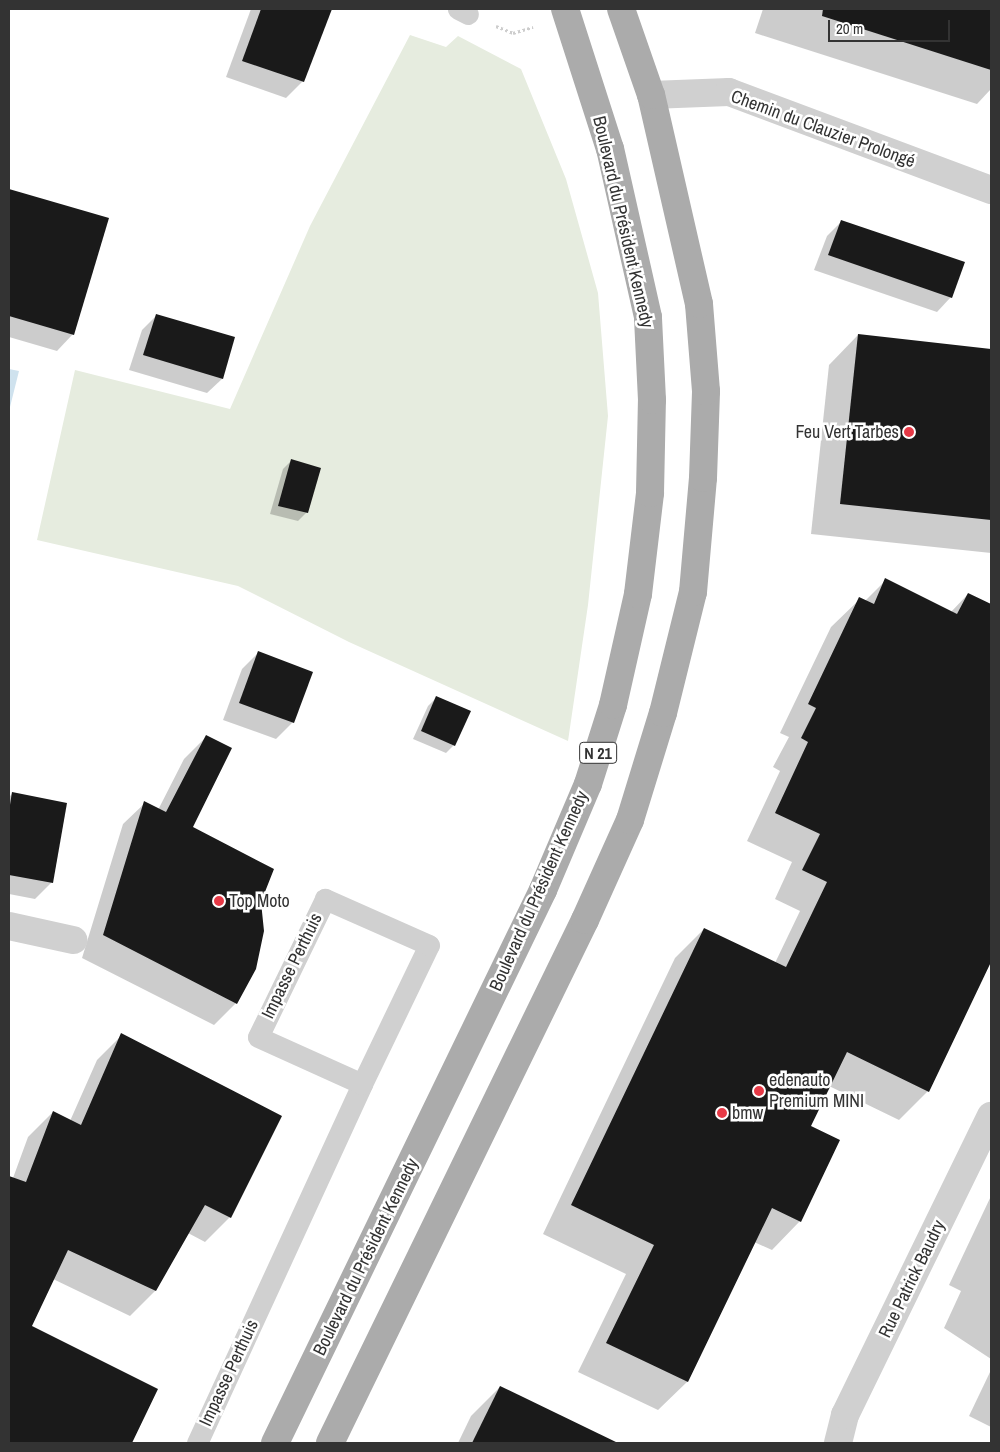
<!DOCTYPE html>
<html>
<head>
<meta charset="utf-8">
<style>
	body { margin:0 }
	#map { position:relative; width:1000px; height:1452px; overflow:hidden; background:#fff; font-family:"Archivo Narrow",sans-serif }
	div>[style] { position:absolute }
	.green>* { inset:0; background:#e6ecdf }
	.water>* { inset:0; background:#cfe2ee }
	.shadow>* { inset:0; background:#0003 }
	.building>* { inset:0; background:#1a1a1a }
	.path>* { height:3px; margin-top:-1.5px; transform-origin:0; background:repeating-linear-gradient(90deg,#cdcdcd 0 2.5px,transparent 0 5px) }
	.lane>* { height:21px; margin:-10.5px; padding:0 10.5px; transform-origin:10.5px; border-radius:10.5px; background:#d0d0d0 }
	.street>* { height:28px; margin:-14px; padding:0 14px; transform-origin:14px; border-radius:14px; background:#d0d0d0 }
	.primary>* { height:28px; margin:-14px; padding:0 14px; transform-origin:14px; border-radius:14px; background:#ababab }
	.dots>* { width:14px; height:14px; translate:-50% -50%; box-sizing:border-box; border:2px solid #fff; border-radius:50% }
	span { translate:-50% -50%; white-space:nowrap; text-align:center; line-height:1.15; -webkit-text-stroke:5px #fff; paint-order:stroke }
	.shield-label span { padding:1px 4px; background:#fff; border:1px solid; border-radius:4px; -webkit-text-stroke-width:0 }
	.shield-label { font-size:16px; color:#333; font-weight:700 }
	.street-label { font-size:18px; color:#333 }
	.poi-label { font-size:18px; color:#333 }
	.right { translate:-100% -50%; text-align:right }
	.left { translate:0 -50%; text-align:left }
	.frame { position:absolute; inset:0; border:10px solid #333; pointer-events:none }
	.scale { position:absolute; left:828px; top:20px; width:122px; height:22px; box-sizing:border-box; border:2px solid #333; border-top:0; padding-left:6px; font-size:15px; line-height:18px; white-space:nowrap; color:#333; -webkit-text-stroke:4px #fff; paint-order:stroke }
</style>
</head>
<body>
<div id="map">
	<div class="green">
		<i style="clip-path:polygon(410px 35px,446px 47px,458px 36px,521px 69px,566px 179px,598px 293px,608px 416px,588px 605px,568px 741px,349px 642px,238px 586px,37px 540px,75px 370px,230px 409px,310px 226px)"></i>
	</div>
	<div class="water">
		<i style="clip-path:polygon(9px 369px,19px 371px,9px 411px)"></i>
	</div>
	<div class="shadow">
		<i style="clip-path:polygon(251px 9px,330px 11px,303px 81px,286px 98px,226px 77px)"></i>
		<i style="clip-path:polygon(763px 9px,991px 9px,991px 89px,977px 104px,755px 33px)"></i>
		<i style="clip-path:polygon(9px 190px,107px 219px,73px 334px,57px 351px,9px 337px)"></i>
		<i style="clip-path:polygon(842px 221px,951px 297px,937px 312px,814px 270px,827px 236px)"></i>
		<i style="clip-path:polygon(157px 315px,234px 338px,222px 379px,207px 393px,129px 370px,142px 330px)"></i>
		<i style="clip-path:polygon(858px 335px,991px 350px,991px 553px,811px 534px,829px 365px)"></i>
		<i style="clip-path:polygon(291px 461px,307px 512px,298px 521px,270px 514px,283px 469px)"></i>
		<i style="clip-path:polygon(886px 580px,951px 612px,968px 594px,991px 606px,991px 959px,928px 1091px,899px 1120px,829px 1086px,809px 1126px,800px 1221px,772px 1250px,754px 1242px,687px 1382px,658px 1410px,578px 1372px,626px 1274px,543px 1234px,675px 958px,704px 929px,775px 963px,800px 911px,775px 899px,792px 862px,747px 841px,780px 771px,773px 767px,789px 737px,780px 733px,831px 627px,860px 599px,865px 601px)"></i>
		<i style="clip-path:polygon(258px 653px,293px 722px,276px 739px,223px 720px,242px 669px)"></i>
		<i style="clip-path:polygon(436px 698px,454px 745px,446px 753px,413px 739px,428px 706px)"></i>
		<i style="clip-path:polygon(206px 737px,191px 827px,260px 902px,236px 1003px,214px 1025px,82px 958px,123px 824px,145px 803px,158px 810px,184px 759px)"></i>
		<i style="clip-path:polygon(13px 793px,52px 882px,35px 899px,9px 894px,9px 797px)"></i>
		<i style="clip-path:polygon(122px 1035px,230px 1217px,205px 1242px,188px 1233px,155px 1291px,130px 1316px,53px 1279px,30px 1327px,156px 1390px,130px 1443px,9px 1443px,9px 1177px,13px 1178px,28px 1137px,53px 1112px,70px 1121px,97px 1060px)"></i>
		<i style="clip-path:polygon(991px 1196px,991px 1359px,944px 1328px,961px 1291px,949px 1285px)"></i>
		<i style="clip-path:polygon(991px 1370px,991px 1427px,969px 1416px)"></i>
		<i style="clip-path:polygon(500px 1387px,615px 1443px,458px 1443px,471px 1416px)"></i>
	</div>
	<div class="building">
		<i style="clip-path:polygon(261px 9px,332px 9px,304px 82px,242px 61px)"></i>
		<i style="clip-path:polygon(823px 9px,991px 9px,991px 70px,822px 16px)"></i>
		<i style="clip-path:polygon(9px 189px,109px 218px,74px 335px,9px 316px)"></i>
		<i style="clip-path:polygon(841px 220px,965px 262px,952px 298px,828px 255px)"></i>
		<i style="clip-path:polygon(156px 314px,235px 337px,223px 379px,143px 355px)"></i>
		<i style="clip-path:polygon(858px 334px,991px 349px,991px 520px,840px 504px)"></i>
		<i style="clip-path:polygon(291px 459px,321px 468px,308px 513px,278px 506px)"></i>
		<i style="clip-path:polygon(885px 578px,957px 614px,968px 593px,991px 604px,991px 962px,929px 1092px,847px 1052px,811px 1126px,840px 1140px,801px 1222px,772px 1208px,688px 1382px,606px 1343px,654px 1245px,571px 1205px,704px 928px,786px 967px,827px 882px,802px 870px,820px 834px,775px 813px,808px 742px,801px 738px,816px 708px,808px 704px,859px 597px,874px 604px)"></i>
		<i style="clip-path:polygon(258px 651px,313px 672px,294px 723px,239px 703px)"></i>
		<i style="clip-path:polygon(436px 696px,471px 711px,455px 746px,421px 731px)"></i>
		<i style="clip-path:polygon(206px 735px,232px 748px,193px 827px,274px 869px,261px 902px,264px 931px,256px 969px,237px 1004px,103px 935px,144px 801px,166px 812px)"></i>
		<i style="clip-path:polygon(12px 792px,67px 803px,53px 883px,9px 875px,9px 811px)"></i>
		<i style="clip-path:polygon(121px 1033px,282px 1116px,231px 1218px,205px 1205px,156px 1291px,68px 1250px,32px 1326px,158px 1389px,132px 1443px,9px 1443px,9px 1176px,26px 1182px,53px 1111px,81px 1125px)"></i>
		<i style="clip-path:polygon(500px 1386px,618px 1443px,472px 1443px)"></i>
	</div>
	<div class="path">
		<i style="left:496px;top:26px;width:18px;rotate:22deg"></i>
		<i style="left:513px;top:33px;width:21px;rotate:-17deg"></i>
	</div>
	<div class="lane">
		<i style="left:458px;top:9px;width:11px;rotate:27deg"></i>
		<i style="left:197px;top:1443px;width:395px;rotate:-65.3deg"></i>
		<i style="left:362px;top:1084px;width:154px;rotate:-64.3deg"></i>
		<i style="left:429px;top:945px;width:114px;rotate:-156.1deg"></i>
		<i style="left:325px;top:899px;width:153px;rotate:115.9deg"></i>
		<i style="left:258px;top:1037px;width:114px;rotate:24.3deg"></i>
	</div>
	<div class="street">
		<i style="left:651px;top:95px;width:78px;rotate:-2.2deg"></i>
		<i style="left:729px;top:92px;width:280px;rotate:20.5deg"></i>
		<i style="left:9px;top:926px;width:66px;rotate:12.3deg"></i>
		<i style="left:838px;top:1443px;width:29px;rotate:-76deg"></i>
		<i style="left:845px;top:1415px;width:333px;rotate:-64deg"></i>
	</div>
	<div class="primary">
		<i style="left:275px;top:1443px;width:615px;rotate:-64.14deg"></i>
		<i style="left:543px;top:890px;width:115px;rotate:-67deg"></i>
		<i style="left:588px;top:784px;width:83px;rotate:-72.4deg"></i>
		<i style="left:613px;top:705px;width:114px;rotate:-77.3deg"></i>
		<i style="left:638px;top:594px;width:102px;rotate:-83.2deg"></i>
		<i style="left:650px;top:493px;width:93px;rotate:-88.8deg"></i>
		<i style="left:652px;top:400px;width:83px;rotate:-92.8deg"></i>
		<i style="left:648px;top:317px;width:172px;rotate:-102.7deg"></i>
		<i style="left:610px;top:149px;width:147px;rotate:-107.8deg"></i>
		<i style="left:330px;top:1443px;width:582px;rotate:-64.01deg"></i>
		<i style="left:585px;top:920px;width:110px;rotate:-65.8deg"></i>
		<i style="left:630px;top:820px;width:112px;rotate:-72.9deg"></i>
		<i style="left:663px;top:713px;width:125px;rotate:-76.1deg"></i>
		<i style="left:693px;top:592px;width:114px;rotate:-85deg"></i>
		<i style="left:703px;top:478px;width:87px;rotate:-88deg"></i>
		<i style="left:706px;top:391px;width:87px;rotate:-94.6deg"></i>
		<i style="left:699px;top:304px;width:214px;rotate:-102.9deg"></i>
		<i style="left:651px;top:95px;width:91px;rotate:-109.2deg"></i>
	</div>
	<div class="dots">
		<i style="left:909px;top:432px;background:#e63946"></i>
		<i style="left:219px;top:901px;background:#e63946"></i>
		<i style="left:759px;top:1091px;background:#e63946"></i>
		<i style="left:722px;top:1113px;background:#e63946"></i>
	</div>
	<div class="shield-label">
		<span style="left:598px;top:753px">N 21</span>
	</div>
	<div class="street-label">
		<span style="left:823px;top:129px;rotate:20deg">Chemin du Clauzier Prolongé</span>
		<span style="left:623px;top:222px;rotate:77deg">Boulevard du Président Kennedy</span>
		<span style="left:539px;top:891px;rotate:-66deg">Boulevard du Président Kennedy</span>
		<span style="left:292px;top:966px;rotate:-64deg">Impasse Perthuis</span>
		<span style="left:366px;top:1257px;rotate:-64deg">Boulevard du Président Kennedy</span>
		<span style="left:912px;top:1279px;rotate:-64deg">Rue Patrick Baudry</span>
		<span style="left:229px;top:1373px;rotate:-65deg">Impasse Perthuis</span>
	</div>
	<div class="poi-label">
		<span class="right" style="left:899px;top:432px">Feu Vert Tarbes</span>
		<span class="left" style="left:229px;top:901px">Top Moto</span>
		<span class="left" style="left:769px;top:1091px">edenauto<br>Premium MINI</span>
		<span class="left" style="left:732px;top:1113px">bmw</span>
	</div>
	<div class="frame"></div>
	<div class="scale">20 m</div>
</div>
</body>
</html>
